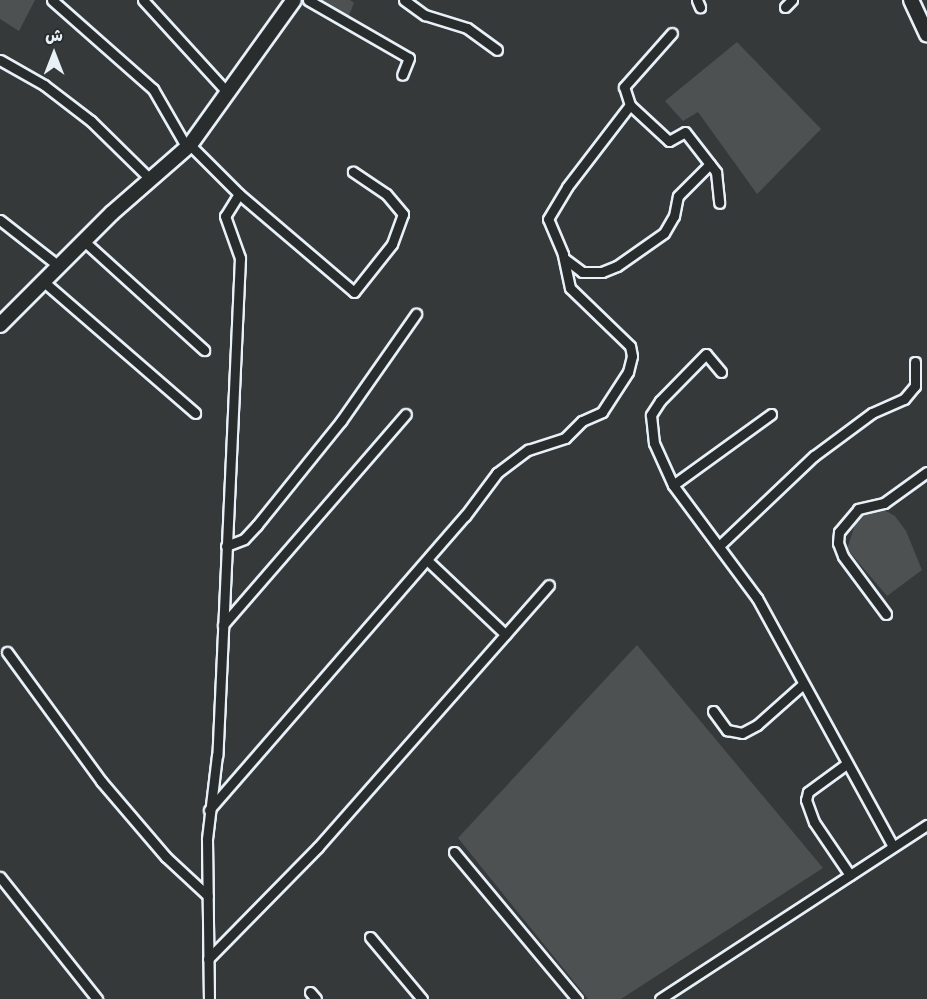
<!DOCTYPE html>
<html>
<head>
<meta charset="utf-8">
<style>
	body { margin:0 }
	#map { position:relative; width:927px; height:999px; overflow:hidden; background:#35393a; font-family:Caveat,"Playpen Sans Arabic",sans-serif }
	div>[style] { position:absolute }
	.green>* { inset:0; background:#4d5152 }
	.roads { filter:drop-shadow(2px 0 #e8f1f8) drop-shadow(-2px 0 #e8f1f8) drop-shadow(0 2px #e8f1f8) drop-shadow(0 -2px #e8f1f8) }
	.street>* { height:9px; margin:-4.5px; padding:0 4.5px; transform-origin:4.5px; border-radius:4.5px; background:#2a2d2e }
	.secondary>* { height:14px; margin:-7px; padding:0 7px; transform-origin:7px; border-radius:7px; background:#2a2d2e }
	span { translate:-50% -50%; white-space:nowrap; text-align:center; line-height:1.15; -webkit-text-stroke:4.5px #2a2d2e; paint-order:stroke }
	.north { position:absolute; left:24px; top:24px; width:60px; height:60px; -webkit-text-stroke:4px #2a2d2e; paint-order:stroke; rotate:0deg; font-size:16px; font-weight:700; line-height:24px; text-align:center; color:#e8f1f8 }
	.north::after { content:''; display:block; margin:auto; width:21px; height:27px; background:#e8f1f8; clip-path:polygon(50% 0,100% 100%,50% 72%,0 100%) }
</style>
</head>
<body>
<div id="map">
	<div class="green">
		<i style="clip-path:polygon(0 0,35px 0,19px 31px,0 19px)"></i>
		<i style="clip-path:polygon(316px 0,350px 0,354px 3px,346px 23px)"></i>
		<i style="clip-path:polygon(737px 42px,821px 129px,757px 194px,698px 112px,683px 121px,665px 101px)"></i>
		<i style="clip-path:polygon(884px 510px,895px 516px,906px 531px,922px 570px,887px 596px,847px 549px,859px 513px)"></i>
		<i style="clip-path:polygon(637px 645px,823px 868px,621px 999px,588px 999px,458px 838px)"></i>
	</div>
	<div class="roads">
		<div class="street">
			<i style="left:52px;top:0;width:135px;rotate:41.4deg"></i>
			<i style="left:153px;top:89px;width:68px;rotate:60deg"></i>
			<i style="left:143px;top:0;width:126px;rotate:47.6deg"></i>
			<i style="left:308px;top:0;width:116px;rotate:29.9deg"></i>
			<i style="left:409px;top:58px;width:18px;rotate:112deg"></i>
			<i style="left:404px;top:0;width:26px;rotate:36deg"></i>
			<i style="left:425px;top:15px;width:44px;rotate:17.2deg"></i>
			<i style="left:467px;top:28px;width:37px;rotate:36deg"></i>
			<i style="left:697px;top:0;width:8px;rotate:67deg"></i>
			<i style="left:785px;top:7px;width:10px;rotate:-45deg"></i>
			<i style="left:0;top:60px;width:51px;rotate:29.6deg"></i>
			<i style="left:44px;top:85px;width:59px;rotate:37.5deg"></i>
			<i style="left:91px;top:121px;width:84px;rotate:44.5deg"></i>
			<i style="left:630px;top:105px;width:53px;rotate:42.7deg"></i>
			<i style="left:669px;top:141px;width:18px;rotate:-29deg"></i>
			<i style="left:685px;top:132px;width:51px;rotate:52.2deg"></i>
			<i style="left:716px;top:172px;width:31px;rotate:84deg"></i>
			<i style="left:190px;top:145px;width:69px;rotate:45deg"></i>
			<i style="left:239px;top:194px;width:26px;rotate:122deg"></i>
			<i style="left:225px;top:216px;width:45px;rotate:70.3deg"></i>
			<i style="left:240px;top:258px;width:498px;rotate:92.6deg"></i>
			<i style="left:217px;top:755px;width:85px;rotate:96.8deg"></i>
			<i style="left:207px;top:839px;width:160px;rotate:89.3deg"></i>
			<i style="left:239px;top:194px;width:151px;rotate:40.4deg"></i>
			<i style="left:354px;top:292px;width:61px;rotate:-51.6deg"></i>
			<i style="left:392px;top:244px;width:32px;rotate:-70deg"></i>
			<i style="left:403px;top:214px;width:26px;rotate:-130deg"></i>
			<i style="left:386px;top:194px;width:40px;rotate:-146deg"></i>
			<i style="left:0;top:220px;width:76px;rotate:38.1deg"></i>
			<i style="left:85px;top:242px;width:161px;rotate:42.2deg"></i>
			<i style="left:565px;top:259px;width:21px;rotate:37deg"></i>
			<i style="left:582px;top:272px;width:20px"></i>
			<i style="left:602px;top:272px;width:16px;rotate:-22deg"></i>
			<i style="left:617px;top:266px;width:57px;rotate:-35.1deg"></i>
			<i style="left:664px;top:233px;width:20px;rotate:-60deg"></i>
			<i style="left:674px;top:216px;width:20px;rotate:-79deg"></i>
			<i style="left:678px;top:196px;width:45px;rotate:-45deg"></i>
			<i style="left:44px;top:282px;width:200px;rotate:40.9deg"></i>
			<i style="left:721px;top:372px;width:23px;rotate:-130deg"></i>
			<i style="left:706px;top:354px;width:66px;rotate:134.4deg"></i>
			<i style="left:660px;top:401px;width:17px;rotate:123deg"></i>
			<i style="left:651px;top:415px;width:28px;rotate:84deg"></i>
			<i style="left:654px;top:443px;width:46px;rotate:65.7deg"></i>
			<i style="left:673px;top:485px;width:141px;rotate:53.4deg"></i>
			<i style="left:757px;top:598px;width:281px;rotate:61.3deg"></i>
			<i style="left:673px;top:485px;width:121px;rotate:-35.9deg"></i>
			<i style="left:226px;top:546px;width:19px;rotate:-21deg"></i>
			<i style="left:244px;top:539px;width:19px;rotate:-47deg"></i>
			<i style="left:257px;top:525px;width:134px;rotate:-51.1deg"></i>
			<i style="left:341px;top:421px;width:131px;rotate:-55deg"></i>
			<i style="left:719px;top:546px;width:131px;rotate:-43.5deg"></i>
			<i style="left:814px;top:456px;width:72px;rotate:-36.6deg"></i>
			<i style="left:872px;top:413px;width:35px;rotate:-24deg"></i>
			<i style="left:904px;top:399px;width:17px;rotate:-50deg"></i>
			<i style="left:915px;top:386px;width:24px;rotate:-90deg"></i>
			<i style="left:427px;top:560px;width:108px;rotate:43.5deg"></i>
			<i style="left:886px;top:614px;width:72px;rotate:-126.6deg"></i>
			<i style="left:843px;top:556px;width:14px;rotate:-111deg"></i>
			<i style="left:838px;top:543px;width:11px;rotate:-85deg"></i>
			<i style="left:839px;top:532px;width:30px;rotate:-50deg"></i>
			<i style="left:858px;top:509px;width:27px;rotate:-13deg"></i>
			<i style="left:884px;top:503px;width:53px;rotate:-35.8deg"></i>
			<i style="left:223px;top:625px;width:279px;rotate:-49.1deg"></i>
			<i style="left:7px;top:652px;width:160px;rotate:53.9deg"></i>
			<i style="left:101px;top:781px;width:100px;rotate:49.5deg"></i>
			<i style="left:166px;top:857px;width:57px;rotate:42.9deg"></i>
			<i style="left:713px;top:711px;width:24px;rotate:54deg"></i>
			<i style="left:727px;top:730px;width:15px;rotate:11deg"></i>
			<i style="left:742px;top:733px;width:17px;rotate:-28deg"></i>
			<i style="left:757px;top:725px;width:60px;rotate:-41.6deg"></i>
			<i style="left:845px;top:765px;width:46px;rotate:143.9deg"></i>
			<i style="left:808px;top:792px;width:8px;rotate:104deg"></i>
			<i style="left:806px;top:800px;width:23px;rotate:70deg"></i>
			<i style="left:814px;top:822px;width:64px;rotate:55.8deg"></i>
			<i style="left:209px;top:810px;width:390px;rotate:-49deg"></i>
			<i style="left:465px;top:516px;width:54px;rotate:-53.3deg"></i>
			<i style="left:497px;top:473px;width:39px;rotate:-37deg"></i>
			<i style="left:528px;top:450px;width:39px;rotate:-18deg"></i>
			<i style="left:565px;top:438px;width:24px;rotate:-45deg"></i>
			<i style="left:582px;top:421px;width:22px;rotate:-24deg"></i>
			<i style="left:602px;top:412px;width:48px;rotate:-57deg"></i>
			<i style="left:628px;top:372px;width:16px;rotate:-76deg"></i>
			<i style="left:632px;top:356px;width:10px;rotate:-101deg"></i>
			<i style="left:630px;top:346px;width:83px;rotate:-136deg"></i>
			<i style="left:570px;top:288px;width:35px;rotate:-102deg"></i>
			<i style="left:563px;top:254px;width:38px;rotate:-113deg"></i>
			<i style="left:548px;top:219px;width:37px;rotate:-59deg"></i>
			<i style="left:567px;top:187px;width:103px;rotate:-52.5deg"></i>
			<i style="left:630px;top:105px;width:19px;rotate:-108deg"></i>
			<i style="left:624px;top:87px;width:72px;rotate:-48.4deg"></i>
			<i style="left:454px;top:852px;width:192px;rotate:50.1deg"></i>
			<i style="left:0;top:877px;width:156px;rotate:51.5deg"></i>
			<i style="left:370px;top:937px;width:81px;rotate:50deg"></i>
			<i style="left:208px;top:959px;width:157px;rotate:-45.5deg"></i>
			<i style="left:318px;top:847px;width:349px;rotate:-48.6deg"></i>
			<i style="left:310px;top:992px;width:9px;rotate:49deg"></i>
			<i style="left:660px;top:999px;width:319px;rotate:-33.1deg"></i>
		</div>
		<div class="secondary">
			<i style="left:911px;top:0;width:38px;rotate:65deg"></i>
			<i style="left:0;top:325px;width:158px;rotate:-45deg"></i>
			<i style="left:112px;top:213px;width:103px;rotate:-41.1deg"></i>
			<i style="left:190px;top:145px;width:178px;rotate:-54.4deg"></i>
		</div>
	</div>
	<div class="north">ش</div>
</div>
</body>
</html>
